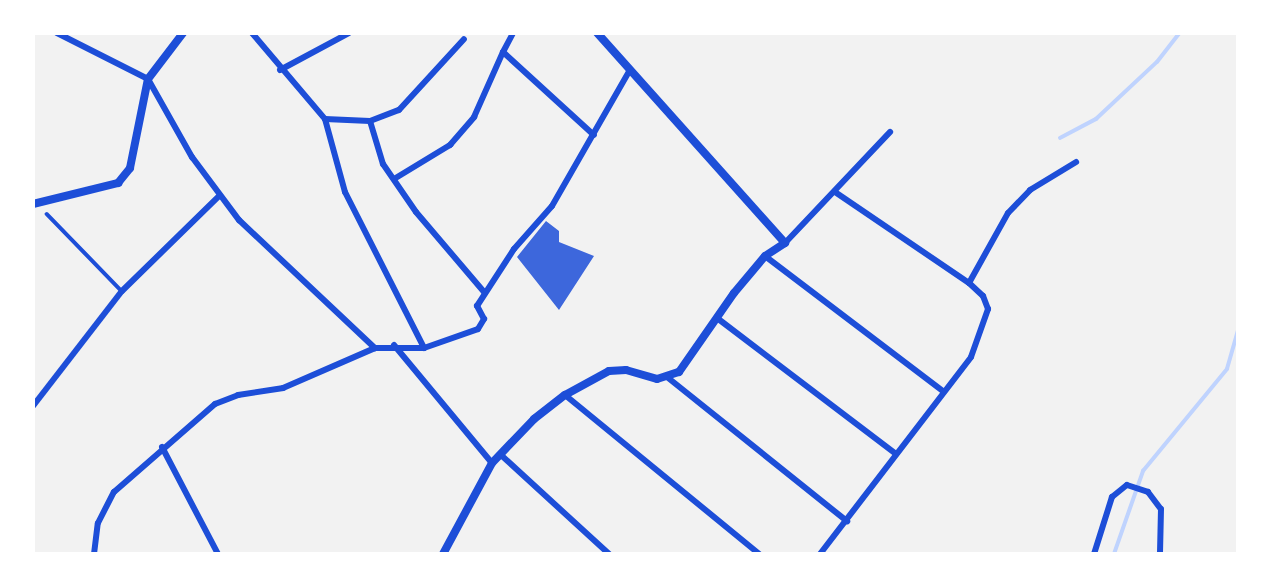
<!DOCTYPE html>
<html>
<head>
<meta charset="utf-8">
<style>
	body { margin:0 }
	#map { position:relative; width:1271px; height:587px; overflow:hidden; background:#f2f2f2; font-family:"PT Sans Narrow",sans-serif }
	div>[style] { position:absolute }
	.stream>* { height:3.5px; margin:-1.75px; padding:0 1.75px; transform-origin:1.75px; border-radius:1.75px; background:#bfd3fe }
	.building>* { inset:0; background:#3d67dc }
	.service>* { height:3.5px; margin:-1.75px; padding:0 1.75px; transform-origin:1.75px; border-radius:1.75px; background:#1d4ed8 }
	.minor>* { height:6px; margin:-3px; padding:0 3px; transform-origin:3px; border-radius:3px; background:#1d4ed8 }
	.tertiary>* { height:8px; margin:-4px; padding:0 4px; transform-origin:4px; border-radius:4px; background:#1d4ed8 }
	span { translate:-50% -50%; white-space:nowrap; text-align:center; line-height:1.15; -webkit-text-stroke:5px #fff; paint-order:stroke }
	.frame { position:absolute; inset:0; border:35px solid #fff; pointer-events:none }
</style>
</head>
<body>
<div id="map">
	<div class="stream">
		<i style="left:1060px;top:138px;width:41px;rotate:-27.8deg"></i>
		<i style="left:1096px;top:119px;width:83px;rotate:-43.1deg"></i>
		<i style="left:1157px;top:62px;width:37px;rotate:-52deg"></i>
		<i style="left:1114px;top:554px;width:88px;rotate:-70.7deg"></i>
		<i style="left:1143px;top:471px;width:132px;rotate:-50.5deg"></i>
		<i style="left:1227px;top:369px;width:40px;rotate:-74deg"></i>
	</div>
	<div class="building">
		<i style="clip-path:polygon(546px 221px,559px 231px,559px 242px,594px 256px,559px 310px,517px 257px)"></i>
	</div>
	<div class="service">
		<i style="left:47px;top:214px;width:106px;rotate:45.8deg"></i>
	</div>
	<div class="minor">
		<i style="left:57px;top:33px;width:102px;rotate:26.8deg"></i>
		<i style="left:148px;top:79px;width:90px;rotate:60.6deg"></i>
		<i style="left:192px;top:157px;width:79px;rotate:53.3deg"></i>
		<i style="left:239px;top:220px;width:187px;rotate:43.3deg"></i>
		<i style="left:252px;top:33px;width:113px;rotate:49.7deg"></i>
		<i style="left:325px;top:119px;width:76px;rotate:74.7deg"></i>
		<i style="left:345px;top:192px;width:175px;rotate:63.1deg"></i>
		<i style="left:503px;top:52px;width:21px;rotate:-62deg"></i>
		<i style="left:280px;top:70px;width:78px;rotate:-28.2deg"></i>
		<i style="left:325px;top:119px;width:45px;rotate:2.5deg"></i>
		<i style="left:370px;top:121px;width:31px;rotate:-21deg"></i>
		<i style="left:399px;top:110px;width:96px;rotate:-47.5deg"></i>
		<i style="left:370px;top:121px;width:45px;rotate:73.2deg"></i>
		<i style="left:383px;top:164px;width:58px;rotate:55.5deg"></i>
		<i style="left:416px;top:212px;width:106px;rotate:49.6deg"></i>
		<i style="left:394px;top:179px;width:66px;rotate:-31.3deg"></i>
		<i style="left:450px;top:145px;width:37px;rotate:-49deg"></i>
		<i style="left:474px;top:117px;width:71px;rotate:-66deg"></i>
		<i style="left:503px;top:52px;width:123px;rotate:42.4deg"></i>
		<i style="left:785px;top:243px;width:153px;rotate:-46.6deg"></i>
		<i style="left:765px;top:256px;width:223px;rotate:37.2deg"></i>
		<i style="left:969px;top:283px;width:80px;rotate:-60.9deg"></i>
		<i style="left:1008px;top:213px;width:32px;rotate:-46deg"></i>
		<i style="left:1030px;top:190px;width:54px;rotate:-31.3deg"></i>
		<i style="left:717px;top:318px;width:225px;rotate:37.2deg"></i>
		<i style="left:394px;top:345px;width:153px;rotate:50.3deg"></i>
		<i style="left:667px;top:377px;width:231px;rotate:38.7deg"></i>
		<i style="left:565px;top:395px;width:251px;rotate:39.3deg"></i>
		<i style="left:33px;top:406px;width:145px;rotate:-52.3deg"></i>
		<i style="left:122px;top:291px;width:136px;rotate:-44.4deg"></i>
		<i style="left:162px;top:447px;width:121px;rotate:62.4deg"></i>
		<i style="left:501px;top:455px;width:147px;rotate:42.5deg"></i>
		<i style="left:94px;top:554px;width:31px;rotate:-83deg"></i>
		<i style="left:98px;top:523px;width:35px;rotate:-63deg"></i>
		<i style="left:114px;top:492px;width:134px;rotate:-41.1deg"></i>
		<i style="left:215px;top:404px;width:25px;rotate:-21deg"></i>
		<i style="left:238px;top:395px;width:46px;rotate:-8.8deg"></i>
		<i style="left:283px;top:388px;width:100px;rotate:-23.5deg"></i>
		<i style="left:375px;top:348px;width:49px"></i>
		<i style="left:424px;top:348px;width:57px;rotate:-19.4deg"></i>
		<i style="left:478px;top:329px;width:12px;rotate:-59deg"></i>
		<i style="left:484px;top:319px;width:15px;rotate:-118deg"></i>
		<i style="left:477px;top:306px;width:68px;rotate:-57deg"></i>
		<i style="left:514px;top:249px;width:57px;rotate:-48.5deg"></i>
		<i style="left:552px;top:206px;width:157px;rotate:-60.2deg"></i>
		<i style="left:820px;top:554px;width:248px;rotate:-52.5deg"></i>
		<i style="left:971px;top:357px;width:51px;rotate:-70.5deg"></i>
		<i style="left:988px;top:309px;width:14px;rotate:-111deg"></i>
		<i style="left:983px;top:296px;width:19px;rotate:-137deg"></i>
		<i style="left:969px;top:283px;width:162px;rotate:-145.8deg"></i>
		<i style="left:1094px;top:554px;width:60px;rotate:-72.5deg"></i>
		<i style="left:1112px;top:497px;width:19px;rotate:-39deg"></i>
		<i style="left:1127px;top:485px;width:22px;rotate:18deg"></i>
		<i style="left:1148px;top:492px;width:21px;rotate:53deg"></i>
		<i style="left:1161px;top:509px;width:45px;rotate:91.3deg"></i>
	</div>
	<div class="tertiary">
		<i style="left:33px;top:204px;width:88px;rotate:-13.9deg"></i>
		<i style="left:118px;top:183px;width:19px;rotate:-51deg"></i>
		<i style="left:130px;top:168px;width:91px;rotate:-78.6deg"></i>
		<i style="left:148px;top:79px;width:58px;rotate:-52.7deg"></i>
		<i style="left:443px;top:554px;width:103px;rotate:-61.7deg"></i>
		<i style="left:492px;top:463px;width:61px;rotate:-46.3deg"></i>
		<i style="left:534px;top:419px;width:39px;rotate:-38deg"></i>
		<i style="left:565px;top:395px;width:50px;rotate:-28.6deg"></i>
		<i style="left:609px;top:371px;width:17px;rotate:-3deg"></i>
		<i style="left:626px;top:370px;width:32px;rotate:16deg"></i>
		<i style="left:657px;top:379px;width:23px;rotate:-18deg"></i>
		<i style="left:679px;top:372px;width:96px;rotate:-55.2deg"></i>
		<i style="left:734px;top:293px;width:48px;rotate:-50deg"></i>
		<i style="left:765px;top:256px;width:24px;rotate:-33deg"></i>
		<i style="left:785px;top:243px;width:282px;rotate:-131.8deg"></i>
	</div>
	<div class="frame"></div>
</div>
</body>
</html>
